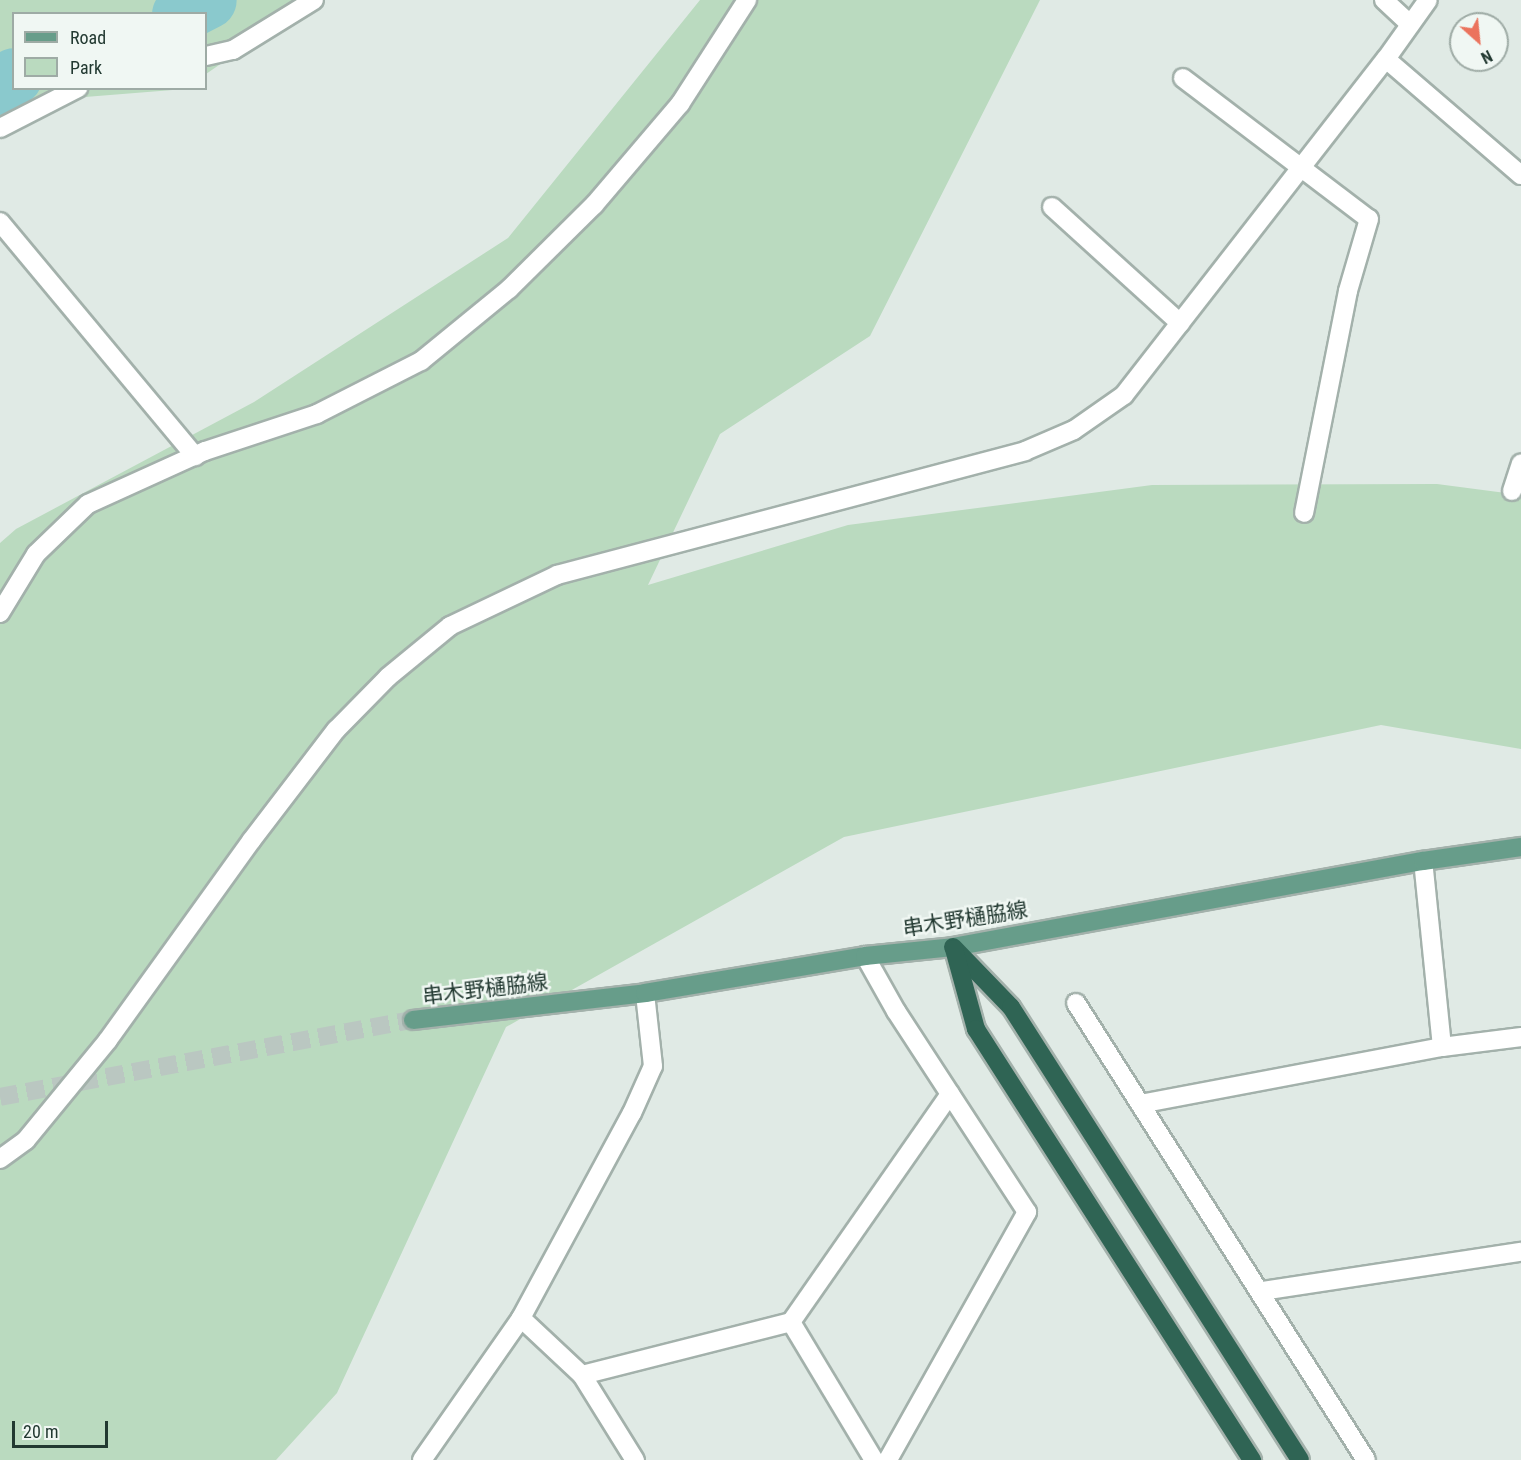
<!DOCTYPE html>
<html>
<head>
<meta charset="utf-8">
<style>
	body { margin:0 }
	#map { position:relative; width:1521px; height:1460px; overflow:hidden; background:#e0eae5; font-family:"Roboto Condensed","Noto Sans JP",sans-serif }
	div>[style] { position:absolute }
	.green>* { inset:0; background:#badabf }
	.river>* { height:57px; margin:-28.5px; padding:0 28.5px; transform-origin:28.5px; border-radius:28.5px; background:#8ac9cd }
	.primary-tunnel>* { height:18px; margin-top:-9px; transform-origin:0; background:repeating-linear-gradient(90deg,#bac7c1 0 18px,transparent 0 27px) }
	.roads { filter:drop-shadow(2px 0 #a3b1ab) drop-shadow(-2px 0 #a3b1ab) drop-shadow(0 2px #a3b1ab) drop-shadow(0 -2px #a3b1ab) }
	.street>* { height:18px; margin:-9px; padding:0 9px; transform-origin:9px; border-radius:9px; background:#fff }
	.secondary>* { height:18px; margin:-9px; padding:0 9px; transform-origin:9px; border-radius:9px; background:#fff }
	.primary>* { height:18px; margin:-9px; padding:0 9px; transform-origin:9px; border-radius:9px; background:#679d8a }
	.highway>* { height:18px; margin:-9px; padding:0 9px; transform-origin:9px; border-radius:9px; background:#2f6454 }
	span { translate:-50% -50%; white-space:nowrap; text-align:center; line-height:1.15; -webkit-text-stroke:5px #f0f7f3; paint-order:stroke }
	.street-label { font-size:21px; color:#223931 }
	.legend { position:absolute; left:12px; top:12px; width:195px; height:78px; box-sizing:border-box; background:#f0f7f3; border:2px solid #9eaba5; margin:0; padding:8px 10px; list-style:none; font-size:18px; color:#223931 }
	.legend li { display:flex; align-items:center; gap:12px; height:30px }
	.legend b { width:30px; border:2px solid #9eaba5 }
	.north { position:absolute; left:1449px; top:12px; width:60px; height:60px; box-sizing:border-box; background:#f0f7f3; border:2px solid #9eaba5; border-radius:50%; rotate:153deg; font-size:16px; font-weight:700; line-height:24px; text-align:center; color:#223931 }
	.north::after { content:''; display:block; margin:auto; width:21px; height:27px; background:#eb735d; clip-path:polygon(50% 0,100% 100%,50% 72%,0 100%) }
	.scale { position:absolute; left:12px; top:1421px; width:96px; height:27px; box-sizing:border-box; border:3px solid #223931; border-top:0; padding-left:8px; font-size:18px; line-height:21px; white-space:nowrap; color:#223931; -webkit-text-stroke:4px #f0f7f3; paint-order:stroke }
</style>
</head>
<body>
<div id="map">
	<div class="green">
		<i style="clip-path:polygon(0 0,313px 0,206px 74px,206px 14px,14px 14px,14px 88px,185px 89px,35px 101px,0 132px)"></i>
		<i style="clip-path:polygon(700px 0,1040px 0,870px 336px,720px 434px,648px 585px,848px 525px,1152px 485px,1437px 484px,1521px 495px,1521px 749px,1381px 725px,844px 837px,506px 1027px,337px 1393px,276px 1460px,0 1460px,0 543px,16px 529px,254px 402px,508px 238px)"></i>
	</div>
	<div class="river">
		<i style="left:180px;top:14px;width:31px;rotate:-27deg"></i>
		<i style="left:0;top:88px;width:18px;rotate:-41deg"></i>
	</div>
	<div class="primary-tunnel">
		<i style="left:0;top:1097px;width:420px;rotate:-10.6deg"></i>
	</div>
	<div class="roads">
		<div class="street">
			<i style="left:1384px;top:0;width:34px;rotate:43deg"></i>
			<i style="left:206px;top:56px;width:28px;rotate:-13deg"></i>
			<i style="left:233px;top:50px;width:95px;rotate:-31.7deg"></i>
			<i style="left:1386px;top:59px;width:178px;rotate:40.7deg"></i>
			<i style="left:1183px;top:78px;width:233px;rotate:37.2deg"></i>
			<i style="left:1369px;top:219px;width:75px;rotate:106.3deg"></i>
			<i style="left:1348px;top:291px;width:226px;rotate:101.2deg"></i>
			<i style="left:0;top:128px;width:88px;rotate:-27.1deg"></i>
			<i style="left:1052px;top:207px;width:173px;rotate:42.2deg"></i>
			<i style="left:0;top:222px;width:305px;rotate:50.2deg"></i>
			<i style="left:1512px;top:491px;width:29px;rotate:-72deg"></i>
			<i style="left:0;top:613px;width:69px;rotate:-58.6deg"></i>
			<i style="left:36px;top:554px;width:72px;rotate:-43.9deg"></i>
			<i style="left:88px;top:504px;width:128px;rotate:-24.4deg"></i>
			<i style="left:205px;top:451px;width:118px;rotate:-18.3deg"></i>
			<i style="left:317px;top:414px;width:117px;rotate:-27deg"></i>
			<i style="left:421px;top:361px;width:114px;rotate:-39.3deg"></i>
			<i style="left:509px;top:289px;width:120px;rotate:-44.7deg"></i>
			<i style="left:594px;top:205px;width:133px;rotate:-49.6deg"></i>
			<i style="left:680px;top:104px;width:124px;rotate:-57.2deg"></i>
			<i style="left:865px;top:956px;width:63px;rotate:60.6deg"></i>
			<i style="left:896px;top:1011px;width:240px;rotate:56.9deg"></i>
			<i style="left:1027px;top:1212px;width:284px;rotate:119.3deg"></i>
			<i style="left:1076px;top:1003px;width:541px;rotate:57.6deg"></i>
			<i style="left:1442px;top:1047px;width:80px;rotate:-7.2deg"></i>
			<i style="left:1140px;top:1104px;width:307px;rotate:-10.7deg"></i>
			<i style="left:1442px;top:1047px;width:187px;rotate:-95.8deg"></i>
			<i style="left:0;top:1159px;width:32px;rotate:-36deg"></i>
			<i style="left:26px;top:1140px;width:129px;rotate:-50.6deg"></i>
			<i style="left:108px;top:1040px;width:245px;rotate:-54.3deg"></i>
			<i style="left:251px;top:841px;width:140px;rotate:-52.6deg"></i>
			<i style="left:336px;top:730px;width:74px;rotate:-45.5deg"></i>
			<i style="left:388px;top:677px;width:80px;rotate:-39.4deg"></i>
			<i style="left:450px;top:626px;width:119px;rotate:-25.5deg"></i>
			<i style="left:557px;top:575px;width:484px;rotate:-14.8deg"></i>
			<i style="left:1025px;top:451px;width:53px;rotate:-23.2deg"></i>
			<i style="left:1074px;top:430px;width:61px;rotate:-35deg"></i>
			<i style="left:1124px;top:395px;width:426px;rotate:-52.1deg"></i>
			<i style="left:1386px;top:59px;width:72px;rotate:-54.6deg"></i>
			<i style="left:1262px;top:1291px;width:262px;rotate:-8.6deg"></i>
			<i style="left:521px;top:1318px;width:83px;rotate:43.1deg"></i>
			<i style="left:582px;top:1375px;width:100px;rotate:58.1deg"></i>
			<i style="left:791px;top:1322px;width:161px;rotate:59deg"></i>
			<i style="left:582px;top:1375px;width:216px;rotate:-14.2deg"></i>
			<i style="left:791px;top:1322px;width:278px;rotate:-55.1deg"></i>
		</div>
		<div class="secondary">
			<i style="left:422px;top:1460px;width:173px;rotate:-55.1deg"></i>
			<i style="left:521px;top:1318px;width:233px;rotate:-61.6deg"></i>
			<i style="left:632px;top:1113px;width:51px;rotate:-65.9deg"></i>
			<i style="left:653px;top:1066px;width:73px;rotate:-96.3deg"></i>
		</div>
		<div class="primary">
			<i style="left:413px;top:1020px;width:234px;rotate:-6.6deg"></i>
			<i style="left:645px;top:993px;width:223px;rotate:-9.5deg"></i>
			<i style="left:865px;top:956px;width:88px;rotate:-5.8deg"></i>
			<i style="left:953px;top:947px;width:478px;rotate:-10.4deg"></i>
			<i style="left:1423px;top:861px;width:99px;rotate:-8.1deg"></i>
		</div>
		<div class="highway">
			<i style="left:953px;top:947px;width:83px;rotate:46deg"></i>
			<i style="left:1011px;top:1007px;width:537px;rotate:57.46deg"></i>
			<i style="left:954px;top:949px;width:83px;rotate:74.6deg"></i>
			<i style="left:976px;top:1029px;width:512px;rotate:57.37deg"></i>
		</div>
	</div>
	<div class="street-label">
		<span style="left:965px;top:919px;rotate:-9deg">串木野樋脇線</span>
		<span style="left:485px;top:989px;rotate:-7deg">串木野樋脇線</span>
	</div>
	<ul class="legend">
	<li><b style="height:8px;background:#679d8a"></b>Road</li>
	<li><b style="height:16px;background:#badabf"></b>Park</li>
	</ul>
	<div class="north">N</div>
	<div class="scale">20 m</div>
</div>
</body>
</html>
